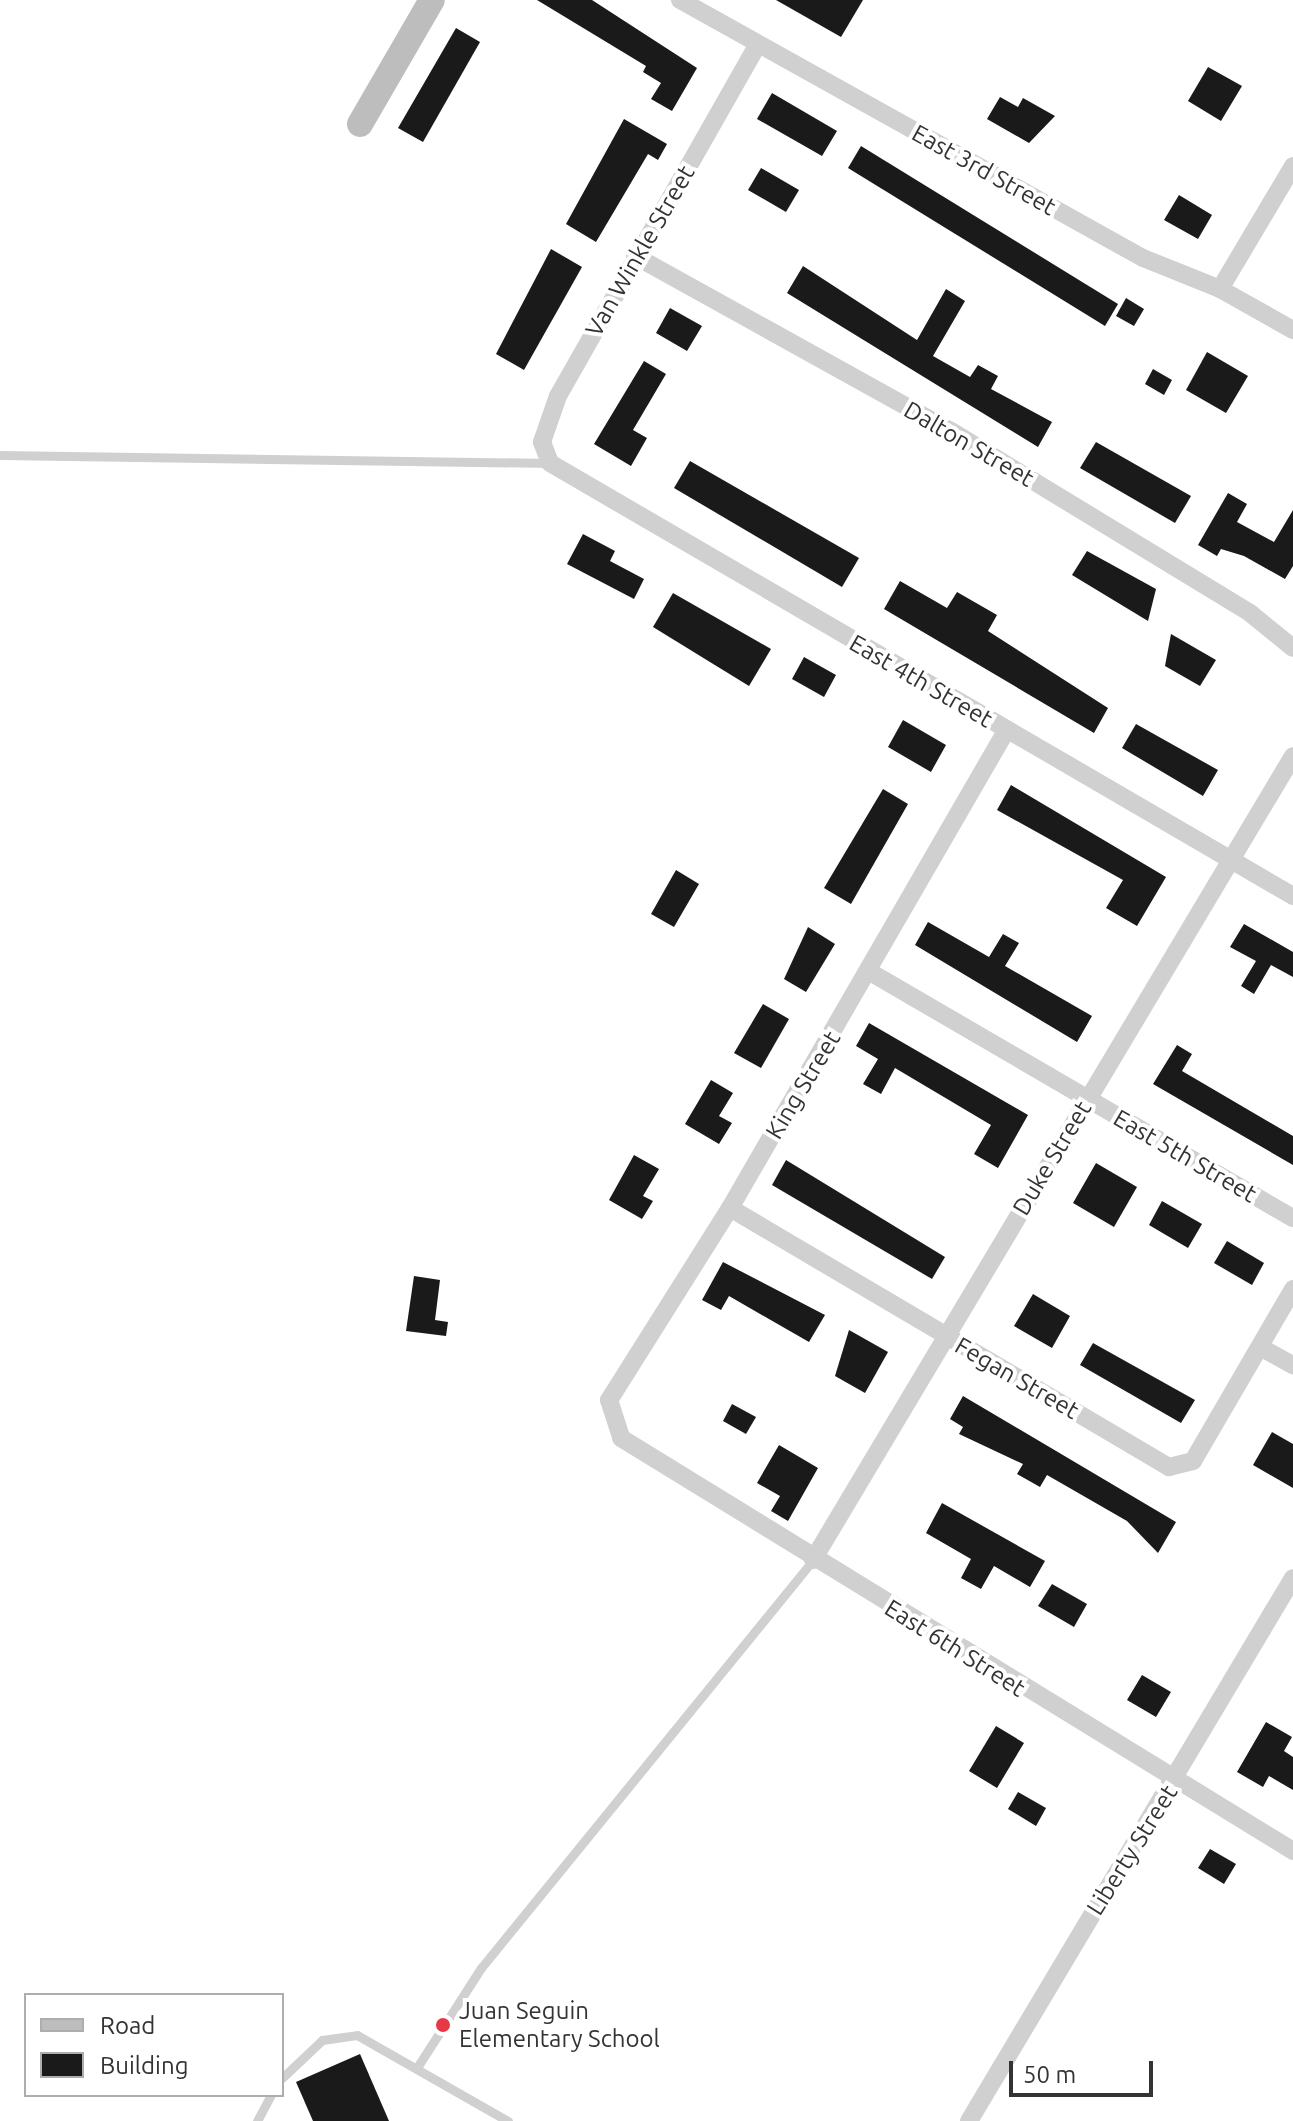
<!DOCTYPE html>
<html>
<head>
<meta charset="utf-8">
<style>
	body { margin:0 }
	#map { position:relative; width:1293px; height:2121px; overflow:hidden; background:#fff; font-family:Ubuntu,sans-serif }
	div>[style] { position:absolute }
	.building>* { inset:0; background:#1a1a1a }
	.lane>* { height:9px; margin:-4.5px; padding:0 4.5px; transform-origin:4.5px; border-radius:4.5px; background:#d0d0d0 }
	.street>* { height:18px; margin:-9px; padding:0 9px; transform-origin:9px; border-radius:9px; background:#d0d0d0 }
	.secondary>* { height:26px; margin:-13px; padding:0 13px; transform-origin:13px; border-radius:13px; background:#bdbdbd }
	.dots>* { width:22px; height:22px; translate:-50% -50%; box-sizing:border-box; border:4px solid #fff; border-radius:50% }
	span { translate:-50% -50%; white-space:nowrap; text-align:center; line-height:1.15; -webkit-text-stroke:8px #fff; paint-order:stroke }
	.street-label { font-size:24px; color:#333 }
	.poi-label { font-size:24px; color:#333 }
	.left { translate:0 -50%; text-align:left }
	.legend { position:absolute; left:24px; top:1993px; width:260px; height:104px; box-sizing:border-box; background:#fff; border:2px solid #adadad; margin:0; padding:10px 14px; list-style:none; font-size:24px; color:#333 }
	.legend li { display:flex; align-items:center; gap:16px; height:40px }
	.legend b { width:40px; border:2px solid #adadad }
	.scale { position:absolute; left:1009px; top:2061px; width:144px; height:36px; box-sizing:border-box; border:4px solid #333; border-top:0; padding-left:10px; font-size:24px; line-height:28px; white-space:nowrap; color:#333; -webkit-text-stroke:6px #fff; paint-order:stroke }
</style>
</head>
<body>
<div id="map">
	<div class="building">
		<i style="clip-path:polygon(537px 0,592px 0,697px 68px,672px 111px,651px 99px,661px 83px,643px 72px,646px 66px)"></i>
		<i style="clip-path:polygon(776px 0,863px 0,841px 37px)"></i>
		<i style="clip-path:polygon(456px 28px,480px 42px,423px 142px,398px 128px)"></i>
		<i style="clip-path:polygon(1208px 67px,1242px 86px,1221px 121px,1188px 101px)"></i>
		<i style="clip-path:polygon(772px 93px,837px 131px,822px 156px,757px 119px)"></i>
		<i style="clip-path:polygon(1000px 97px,1018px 107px,1023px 98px,1055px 116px,1029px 143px,987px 119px)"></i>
		<i style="clip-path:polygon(624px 119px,667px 144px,658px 160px,648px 154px,596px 242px,566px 224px)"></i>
		<i style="clip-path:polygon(861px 146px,1118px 304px,1105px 326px,848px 168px)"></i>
		<i style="clip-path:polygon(761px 168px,799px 190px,786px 212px,748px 190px)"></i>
		<i style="clip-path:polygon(1179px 195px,1212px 215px,1198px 239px,1164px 220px)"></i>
		<i style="clip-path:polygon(551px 249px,582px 267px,524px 370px,496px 354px)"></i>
		<i style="clip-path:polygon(803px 266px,917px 340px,946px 289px,965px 301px,933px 356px,970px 377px,978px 365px,998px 376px,991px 389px,1052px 422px,1038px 447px,787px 293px)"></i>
		<i style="clip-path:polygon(1126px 298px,1144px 309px,1134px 326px,1116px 316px)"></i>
		<i style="clip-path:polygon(670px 308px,702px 326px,687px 351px,656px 333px)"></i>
		<i style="clip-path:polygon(1207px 352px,1248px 376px,1226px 413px,1186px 390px)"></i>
		<i style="clip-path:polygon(644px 361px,666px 374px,633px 430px,647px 438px,631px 466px,594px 444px)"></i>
		<i style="clip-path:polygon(1153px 369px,1172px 380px,1164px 395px,1145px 384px)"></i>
		<i style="clip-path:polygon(1096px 442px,1191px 496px,1175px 523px,1080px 468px)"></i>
		<i style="clip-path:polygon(690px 461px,859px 558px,842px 587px,674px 488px)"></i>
		<i style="clip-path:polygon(1228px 493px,1247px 504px,1237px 522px,1274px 542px,1293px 510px,1293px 566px,1285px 579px,1244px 556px,1221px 549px,1217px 556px,1198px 545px)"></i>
		<i style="clip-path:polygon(583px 534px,615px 551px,610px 561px,644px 579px,634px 599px,567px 564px)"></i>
		<i style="clip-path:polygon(1087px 551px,1156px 589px,1148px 621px,1072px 575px)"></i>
		<i style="clip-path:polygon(900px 581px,947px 608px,957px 592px,997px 615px,988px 631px,1108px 708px,1094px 733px,884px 609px)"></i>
		<i style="clip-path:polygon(673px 593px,771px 649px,749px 686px,653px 627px)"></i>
		<i style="clip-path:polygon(1171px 634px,1216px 660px,1200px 686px,1165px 666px)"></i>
		<i style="clip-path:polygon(804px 657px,836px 675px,824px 697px,792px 679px)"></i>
		<i style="clip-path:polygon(903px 720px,946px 745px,931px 772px,888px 747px)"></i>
		<i style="clip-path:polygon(1136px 724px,1218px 770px,1203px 796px,1122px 748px)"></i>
		<i style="clip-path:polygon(1011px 785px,1166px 877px,1137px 926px,1106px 908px,1123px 880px,997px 810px)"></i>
		<i style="clip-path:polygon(883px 789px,908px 804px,851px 904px,824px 888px)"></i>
		<i style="clip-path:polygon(676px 870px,699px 884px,674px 927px,651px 914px)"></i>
		<i style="clip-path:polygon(928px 922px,989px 957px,1003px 934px,1019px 943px,1005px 966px,1092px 1016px,1077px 1042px,915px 945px)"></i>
		<i style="clip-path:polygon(1244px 924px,1293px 952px,1293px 977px,1271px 965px,1254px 994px,1241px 986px,1256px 961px,1230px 947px)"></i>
		<i style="clip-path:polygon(808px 927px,835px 944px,806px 992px,784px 979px)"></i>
		<i style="clip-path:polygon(763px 1004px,789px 1019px,761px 1068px,734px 1053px)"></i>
		<i style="clip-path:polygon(869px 1023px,1028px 1115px,998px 1168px,974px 1154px,991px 1125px,895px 1068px,881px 1094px,863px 1084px,878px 1059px,856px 1046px)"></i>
		<i style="clip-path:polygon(1177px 1045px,1192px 1054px,1182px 1071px,1293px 1136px,1293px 1165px,1153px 1084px)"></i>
		<i style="clip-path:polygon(711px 1080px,733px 1093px,719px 1116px,732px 1123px,719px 1144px,685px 1124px)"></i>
		<i style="clip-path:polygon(634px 1155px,659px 1169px,643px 1196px,653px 1201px,642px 1219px,609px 1200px)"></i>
		<i style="clip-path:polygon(786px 1160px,945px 1257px,932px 1279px,772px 1185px)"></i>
		<i style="clip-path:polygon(1096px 1163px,1137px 1187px,1114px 1227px,1073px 1203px)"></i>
		<i style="clip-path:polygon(1162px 1201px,1202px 1224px,1188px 1248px,1149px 1225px)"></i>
		<i style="clip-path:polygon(1227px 1241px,1264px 1263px,1252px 1285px,1214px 1263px)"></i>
		<i style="clip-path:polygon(723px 1262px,825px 1315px,809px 1342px,729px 1296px,721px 1310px,702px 1300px)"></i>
		<i style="clip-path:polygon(414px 1276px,440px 1280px,435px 1320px,448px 1322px,446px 1336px,406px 1331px)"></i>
		<i style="clip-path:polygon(1033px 1294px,1070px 1316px,1052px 1348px,1014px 1326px)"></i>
		<i style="clip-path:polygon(849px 1330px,888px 1352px,865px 1393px,835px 1376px)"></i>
		<i style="clip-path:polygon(1093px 1343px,1195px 1400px,1181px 1423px,1080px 1365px)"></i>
		<i style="clip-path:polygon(963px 1396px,1176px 1522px,1158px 1553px,1127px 1521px,1047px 1475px,1040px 1487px,1017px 1474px,1023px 1464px,959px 1434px,963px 1427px,950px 1419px)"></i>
		<i style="clip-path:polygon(732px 1404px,756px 1417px,746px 1434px,723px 1421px)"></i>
		<i style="clip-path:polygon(1272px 1432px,1293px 1444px,1293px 1488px,1253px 1465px)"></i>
		<i style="clip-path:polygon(779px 1445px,818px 1468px,788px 1521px,771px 1511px,780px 1496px,757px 1483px)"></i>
		<i style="clip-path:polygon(942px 1503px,1045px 1561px,1030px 1587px,994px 1566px,981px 1589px,961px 1578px,971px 1559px,926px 1533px)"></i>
		<i style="clip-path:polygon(1052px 1584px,1087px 1604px,1074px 1627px,1038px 1606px)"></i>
		<i style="clip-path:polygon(1142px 1675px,1171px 1692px,1156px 1717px,1127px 1700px)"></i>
		<i style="clip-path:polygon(1266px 1722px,1292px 1737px,1284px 1751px,1293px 1757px,1293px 1790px,1269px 1776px,1263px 1787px,1237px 1772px)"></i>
		<i style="clip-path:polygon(996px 1726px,1024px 1743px,997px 1788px,969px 1771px)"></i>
		<i style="clip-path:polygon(1018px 1792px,1046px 1808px,1036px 1826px,1008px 1809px)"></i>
		<i style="clip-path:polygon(1210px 1849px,1236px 1864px,1224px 1884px,1198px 1868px)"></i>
		<i style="clip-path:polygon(360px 2054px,389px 2121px,313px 2121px,296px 2082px)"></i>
	</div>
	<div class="lane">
		<i style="left:0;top:455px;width:550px;rotate:0.83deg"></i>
		<i style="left:418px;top:2066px;width:117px;rotate:-57.3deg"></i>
		<i style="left:481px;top:1968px;width:526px;rotate:-50.86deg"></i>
		<i style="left:282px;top:2078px;width:55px;rotate:-43.5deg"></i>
		<i style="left:322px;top:2040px;width:35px;rotate:-8deg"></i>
		<i style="left:357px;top:2035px;width:174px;rotate:29.7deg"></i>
		<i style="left:257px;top:2121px;width:30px;rotate:-62deg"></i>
	</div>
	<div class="street">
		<i style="left:680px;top:0;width:530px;rotate:29.13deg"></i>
		<i style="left:1143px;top:258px;width:83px;rotate:21.9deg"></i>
		<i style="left:1220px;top:289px;width:84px;rotate:29.3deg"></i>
		<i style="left:758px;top:44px;width:405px;rotate:119.6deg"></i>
		<i style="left:558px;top:396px;width:49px;rotate:109.2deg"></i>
		<i style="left:542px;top:442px;width:22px;rotate:69deg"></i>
		<i style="left:550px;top:463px;width:860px;rotate:30.23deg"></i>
		<i style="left:635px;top:256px;width:361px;rotate:29deg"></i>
		<i style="left:951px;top:431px;width:350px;rotate:31.3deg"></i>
		<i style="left:1250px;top:613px;width:55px;rotate:39.1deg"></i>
		<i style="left:1220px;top:289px;width:143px;rotate:-59.3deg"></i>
		<i style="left:1006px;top:731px;width:551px;rotate:120.05deg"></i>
		<i style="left:730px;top:1208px;width:227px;rotate:122.2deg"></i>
		<i style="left:609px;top:1400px;width:40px;rotate:72deg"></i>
		<i style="left:621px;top:1438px;width:789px;rotate:31.57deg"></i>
		<i style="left:870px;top:972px;width:489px;rotate:30.2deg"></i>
		<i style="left:730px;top:1208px;width:510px;rotate:30.54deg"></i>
		<i style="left:1169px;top:1467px;width:25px;rotate:-14deg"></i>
		<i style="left:1193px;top:1461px;width:199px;rotate:-59.8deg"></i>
		<i style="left:1260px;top:1347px;width:38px;rotate:29deg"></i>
		<i style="left:813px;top:1560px;width:936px;rotate:-59.16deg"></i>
		<i style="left:969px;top:2121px;width:632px;rotate:-59.18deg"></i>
	</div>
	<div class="secondary">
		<i style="left:360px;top:124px;width:143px;rotate:-59.9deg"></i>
	</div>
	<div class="dots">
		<i style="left:443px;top:2025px;background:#e63946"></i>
	</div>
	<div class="street-label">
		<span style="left:984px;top:170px;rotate:29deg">East 3rd Street</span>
		<span style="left:640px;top:251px;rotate:-60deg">Van Winkle Street</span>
		<span style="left:969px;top:444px;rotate:30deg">Dalton Street</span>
		<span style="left:921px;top:681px;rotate:30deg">East 4th Street</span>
		<span style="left:803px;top:1085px;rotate:-59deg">King Street</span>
		<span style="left:1185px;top:1156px;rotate:30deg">East 5th Street</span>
		<span style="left:1052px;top:1158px;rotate:-59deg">Duke Street</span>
		<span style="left:1017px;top:1378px;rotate:30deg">Fegan Street</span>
		<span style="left:955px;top:1648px;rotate:32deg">East 6th Street</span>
		<span style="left:1132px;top:1850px;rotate:-58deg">Liberty Street</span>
	</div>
	<div class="poi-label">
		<span class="left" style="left:459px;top:2025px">Juan Seguin<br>Elementary School</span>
	</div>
	<ul class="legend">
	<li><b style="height:10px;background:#bdbdbd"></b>Road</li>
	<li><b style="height:22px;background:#1a1a1a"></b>Building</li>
	</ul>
	<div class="scale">50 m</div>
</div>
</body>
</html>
